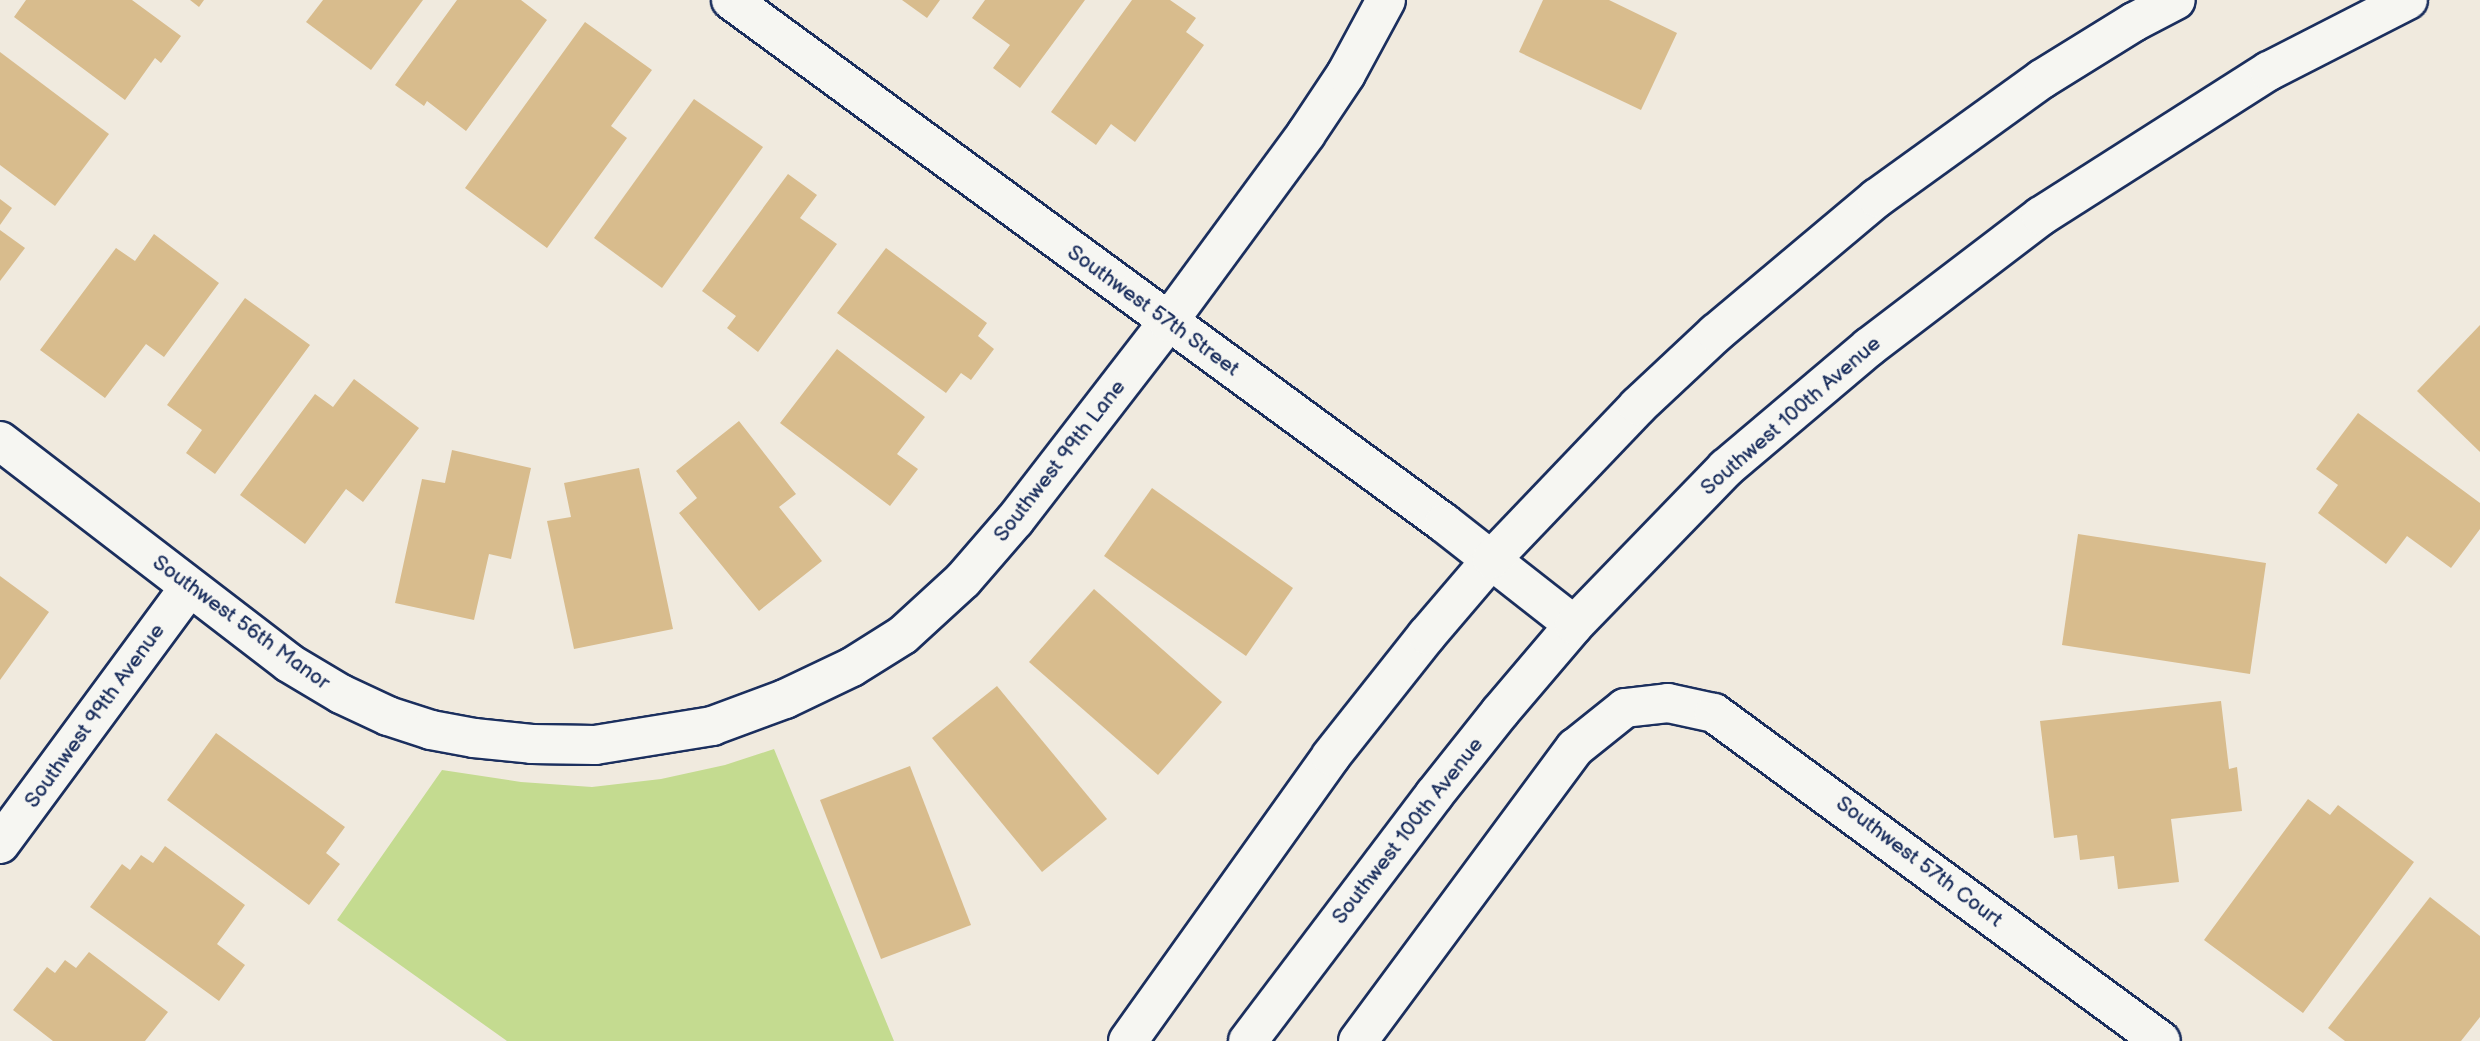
<!DOCTYPE html>
<html>
<head>
<meta charset="utf-8">
<style>
	body { margin:0 }
	#map { position:relative; width:2480px; height:1041px; overflow:hidden; background:#f0eade; font-family:"Balsamiq Sans",sans-serif }
	div>[style] { position:absolute }
	.green>* { inset:0; background:#c4db90 }
	.building>* { inset:0; background:#d8bc8d }
	.roads { filter:drop-shadow(2px 0 #1b2f5e) drop-shadow(-2px 0 #1b2f5e) drop-shadow(0 2px #1b2f5e) drop-shadow(0 -2px #1b2f5e) }
	.minor>* { height:38px; margin:-19px; padding:0 19px; transform-origin:19px; border-radius:19px; background:#f6f6f2 }
	.major>* { height:38px; margin:-19px; padding:0 19px; transform-origin:19px; border-radius:19px; background:#f6f6f2 }
	span { translate:-50% -50%; white-space:nowrap; text-align:center; line-height:1.15; -webkit-text-stroke:6px #f6f6f2; paint-order:stroke }
	.street-label { font-size:21px; color:#1b2f5e }
</style>
</head>
<body>
<div id="map">
	<div class="green">
		<i style="clip-path:polygon(774px 749px,894px 1041px,507px 1041px,337px 920px,442px 770px,521px 782px,592px 787px,661px 779px,725px 765px)"></i>
	</div>
	<div class="building">
		<i style="clip-path:polygon(26px 0,132px 0,181px 36px,161px 63px,155px 58px,125px 100px,14px 17px)"></i>
		<i style="clip-path:polygon(190px 0,204px 0,199px 7px)"></i>
		<i style="clip-path:polygon(323px 0,423px 0,371px 70px,306px 22px)"></i>
		<i style="clip-path:polygon(457px 0,521px 0,547px 20px,466px 131px,427px 101px,424px 106px,395px 85px)"></i>
		<i style="clip-path:polygon(902px 0,940px 0,927px 18px)"></i>
		<i style="clip-path:polygon(985px 0,1085px 0,1020px 88px,993px 68px,1010px 45px,972px 18px)"></i>
		<i style="clip-path:polygon(1132px 0,1170px 0,1196px 18px,1186px 32px,1204px 45px,1135px 142px,1111px 124px,1096px 145px,1051px 112px)"></i>
		<i style="clip-path:polygon(1543px 0,1609px 0,1677px 33px,1641px 110px,1519px 52px)"></i>
		<i style="clip-path:polygon(585px 22px,652px 70px,611px 126px,627px 138px,547px 248px,465px 188px)"></i>
		<i style="clip-path:polygon(0 52px,109px 134px,55px 206px,0 165px)"></i>
		<i style="clip-path:polygon(694px 99px,763px 147px,662px 288px,594px 238px)"></i>
		<i style="clip-path:polygon(788px 174px,817px 195px,800px 218px,837px 244px,758px 352px,727px 328px,736px 316px,702px 291px)"></i>
		<i style="clip-path:polygon(0 199px,12px 208px,0 225px)"></i>
		<i style="clip-path:polygon(0 230px,25px 248px,0 281px)"></i>
		<i style="clip-path:polygon(154px 234px,219px 283px,164px 357px,146px 344px,105px 398px,40px 350px,116px 248px,135px 261px)"></i>
		<i style="clip-path:polygon(886px 248px,987px 323px,978px 336px,994px 349px,971px 380px,961px 373px,946px 393px,837px 313px)"></i>
		<i style="clip-path:polygon(245px 298px,310px 345px,215px 474px,186px 453px,202px 430px,167px 405px)"></i>
		<i style="clip-path:polygon(2480px 325px,2480px 452px,2417px 391px)"></i>
		<i style="clip-path:polygon(837px 349px,925px 417px,897px 454px,918px 469px,890px 506px,780px 423px)"></i>
		<i style="clip-path:polygon(354px 379px,419px 428px,363px 502px,346px 489px,305px 544px,240px 495px,315px 394px,333px 407px)"></i>
		<i style="clip-path:polygon(2358px 413px,2480px 503px,2480px 529px,2451px 568px,2407px 536px,2386px 564px,2318px 513px,2338px 485px,2316px 469px)"></i>
		<i style="clip-path:polygon(739px 421px,796px 494px,779px 507px,822px 561px,759px 611px,679px 513px,697px 498px,676px 471px)"></i>
		<i style="clip-path:polygon(452px 450px,531px 468px,511px 559px,489px 554px,474px 620px,395px 603px,422px 479px,445px 483px)"></i>
		<i style="clip-path:polygon(639px 468px,673px 629px,574px 649px,547px 521px,571px 517px,564px 483px)"></i>
		<i style="clip-path:polygon(1152px 488px,1293px 588px,1246px 656px,1104px 556px)"></i>
		<i style="clip-path:polygon(2078px 534px,2266px 563px,2250px 674px,2062px 645px)"></i>
		<i style="clip-path:polygon(0 576px,49px 612px,0 680px)"></i>
		<i style="clip-path:polygon(1094px 589px,1222px 702px,1158px 775px,1029px 662px)"></i>
		<i style="clip-path:polygon(997px 686px,1107px 819px,1042px 872px,932px 738px)"></i>
		<i style="clip-path:polygon(2221px 701px,2229px 769px,2237px 767px,2242px 811px,2171px 819px,2179px 882px,2118px 889px,2114px 856px,2080px 860px,2077px 835px,2054px 838px,2040px 721px)"></i>
		<i style="clip-path:polygon(216px 733px,345px 827px,326px 853px,340px 864px,309px 905px,167px 800px)"></i>
		<i style="clip-path:polygon(910px 766px,971px 925px,881px 959px,820px 800px)"></i>
		<i style="clip-path:polygon(2308px 799px,2330px 815px,2338px 805px,2414px 862px,2303px 1013px,2204px 940px)"></i>
		<i style="clip-path:polygon(165px 846px,245px 905px,217px 944px,245px 965px,219px 1001px,90px 907px,122px 864px,130px 870px,141px 855px,153px 863px)"></i>
		<i style="clip-path:polygon(2430px 897px,2480px 936px,2480px 1017px,2461px 1041px,2345px 1041px,2328px 1028px)"></i>
		<i style="clip-path:polygon(89px 952px,168px 1012px,145px 1041px,53px 1041px,13px 1010px,47px 967px,55px 973px,65px 960px,76px 968px)"></i>
	</div>
	<div class="roads">
		<div class="minor">
			<i style="left:731px;top:0;width:884px;rotate:36.26deg"></i>
			<i style="left:1444px;top:523px;width:165px;rotate:38.1deg"></i>
			<i style="left:0;top:441px;width:364px;rotate:37.5deg"></i>
			<i style="left:289px;top:663px;width:61px;rotate:30.8deg"></i>
			<i style="left:341px;top:694px;width:52px;rotate:25.1deg"></i>
			<i style="left:388px;top:716px;width:45px;rotate:18deg"></i>
			<i style="left:431px;top:730px;width:44px;rotate:10.5deg"></i>
			<i style="left:474px;top:738px;width:58px;rotate:5.9deg"></i>
			<i style="left:532px;top:744px;width:63px;rotate:0.9deg"></i>
			<i style="left:595px;top:745px;width:119px;rotate:-9.2deg"></i>
			<i style="left:712px;top:726px;width:78px;rotate:-20.3deg"></i>
			<i style="left:785px;top:699px;width:74px;rotate:-25.5deg"></i>
			<i style="left:852px;top:667px;width:60px;rotate:-32.1deg"></i>
			<i style="left:903px;top:635px;width:81px;rotate:-42.5deg"></i>
			<i style="left:963px;top:580px;width:79px;rotate:-49.1deg"></i>
			<i style="left:1015px;top:520px;width:250px;rotate:-52.3deg"></i>
			<i style="left:1168px;top:322px;width:233px;rotate:-53.7deg"></i>
			<i style="left:1306px;top:134px;width:72px;rotate:-56.3deg"></i>
			<i style="left:1346px;top:74px;width:84px;rotate:-61.6deg"></i>
			<i style="left:0;top:844px;width:318px;rotate:-53.6deg"></i>
			<i style="left:1358px;top:1041px;width:365px;rotate:-53.5deg"></i>
			<i style="left:1575px;top:748px;width:64px;rotate:-38.7deg"></i>
			<i style="left:1625px;top:708px;width:43px;rotate:-6.6deg"></i>
			<i style="left:1668px;top:703px;width:47px;rotate:12.3deg"></i>
			<i style="left:1714px;top:713px;width:554px;rotate:36.27deg"></i>
		</div>
		<div class="major">
			<i style="left:1128px;top:1041px;width:350px;rotate:-54.5deg"></i>
			<i style="left:1331px;top:756px;width:154px;rotate:-51.6deg"></i>
			<i style="left:1427px;top:635px;width:100px;rotate:-49.5deg"></i>
			<i style="left:1492px;top:559px;width:211px;rotate:-46.3deg"></i>
			<i style="left:1638px;top:406px;width:107px;rotate:-43.1deg"></i>
			<i style="left:1716px;top:333px;width:210px;rotate:-40deg"></i>
			<i style="left:1877px;top:198px;width:203px;rotate:-35.8deg"></i>
			<i style="left:2042px;top:79px;width:108px;rotate:-31.8deg"></i>
			<i style="left:2134px;top:22px;width:47px;rotate:-27.6deg"></i>
			<i style="left:1248px;top:1041px;width:308px;rotate:-52.9deg"></i>
			<i style="left:1434px;top:795px;width:106px;rotate:-51.5deg"></i>
			<i style="left:1500px;top:712px;width:114px;rotate:-49.6deg"></i>
			<i style="left:1574px;top:625px;width:219px;rotate:-45.9deg"></i>
			<i style="left:1726px;top:468px;width:187px;rotate:-40.2deg"></i>
			<i style="left:1869px;top:347px;width:216px;rotate:-37.3deg"></i>
			<i style="left:2041px;top:216px;width:270px;rotate:-32.5deg"></i>
			<i style="left:2269px;top:71px;width:156px;rotate:-27.1deg"></i>
		</div>
	</div>
	<div class="street-label">
		<span style="left:1153px;top:311px;rotate:36deg">Southwest 57th Street</span>
		<span style="left:1791px;top:416px;rotate:-41deg">Southwest 100th Avenue</span>
		<span style="left:1060px;top:461px;rotate:-52deg">Southwest 99th Lane</span>
		<span style="left:241px;top:623px;rotate:36deg">Southwest 56th Manor</span>
		<span style="left:95px;top:716px;rotate:-54deg">Southwest 99th Avenue</span>
		<span style="left:1408px;top:831px;rotate:-52deg">Southwest 100th Avenue</span>
		<span style="left:1919px;top:862px;rotate:37deg">Southwest 57th Court</span>
	</div>
</div>
</body>
</html>
